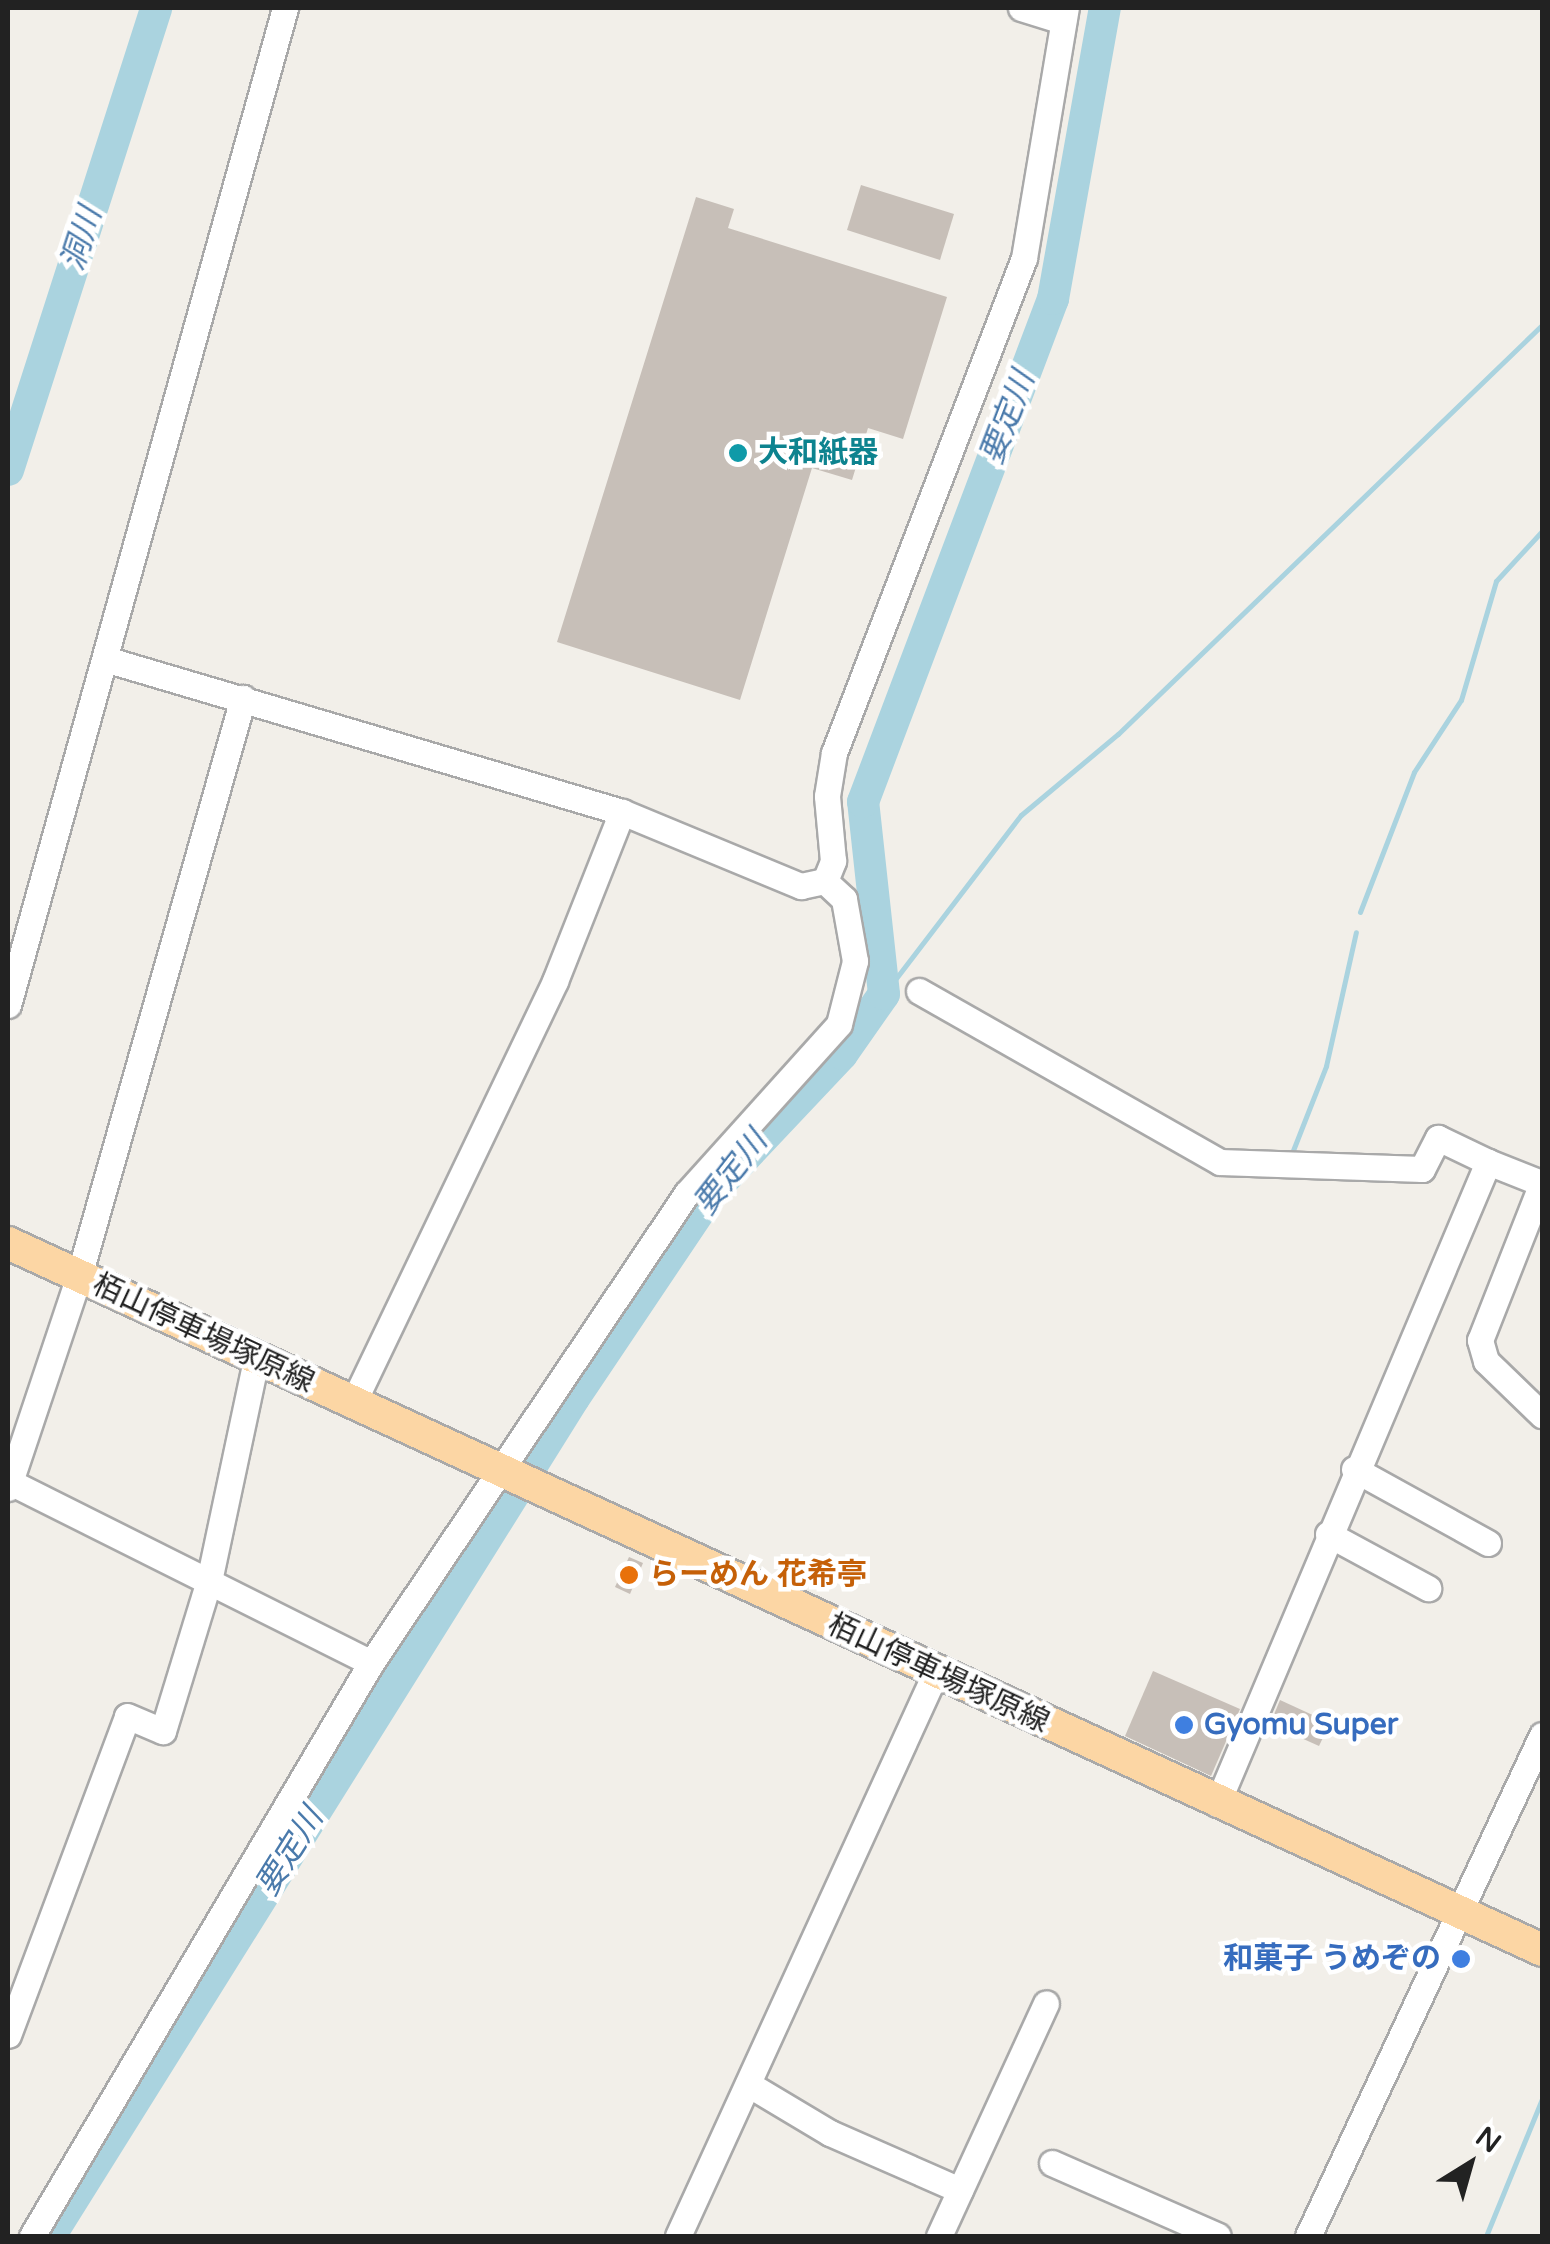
<!DOCTYPE html>
<html>
<head>
<meta charset="utf-8">
<style>
	body { margin:0 }
	#map { position:relative; width:1550px; height:2244px; overflow:hidden; background:#f2efe9; font-family:"Varela Round","Noto Sans JP",sans-serif }
	div>[style] { position:absolute }
	.stream>* { height:5px; margin:-2.5px; padding:0 2.5px; transform-origin:2.5px; border-radius:2.5px; background:#aad3df }
	.river>* { height:32px; margin:-16px; padding:0 16px; transform-origin:16px; border-radius:16px; background:#aad3df }
	.building>* { inset:0; background:#c7bfb8 }
	.roads { filter:drop-shadow(2px 0 #a9a9a9) drop-shadow(-2px 0 #a9a9a9) drop-shadow(0 2px #a9a9a9) drop-shadow(0 -2px #a9a9a9) }
	.minor>* { height:25px; margin:-12.5px; padding:0 12.5px; transform-origin:12.5px; border-radius:12.5px; background:#fff }
	.major>* { height:32px; margin:-16px; padding:0 16px; transform-origin:16px; border-radius:16px; background:#fcd6a4 }
	.dots>* { width:28px; height:28px; translate:-50% -50%; box-sizing:border-box; border:5px solid #fff; border-radius:50% }
	span { translate:-50% -50%; white-space:nowrap; text-align:center; line-height:1.15; -webkit-text-stroke:9px #fff; paint-order:stroke }
	.culture-label { font-size:30px; color:#0d838f; font-weight:700 }
	.left { translate:0 -50%; text-align:left }
	.street-label { font-size:30px; color:#222 }
	.food-label { font-size:30px; color:#c56008; font-weight:700 }
	.shop-label { font-size:30px; color:#366cbe; font-weight:700 }
	.right { translate:-100% -50%; text-align:right }
	.water-label { font-size:32px; color:#4a7aab; font-style:italic }
	.frame { position:absolute; inset:0; border:10px solid #222; pointer-events:none }
	.north { position:absolute; left:1420px; top:2114px; width:100px; height:100px; -webkit-text-stroke:8px #fff; paint-order:stroke; rotate:37deg; font-size:28px; font-weight:700; line-height:40px; text-align:center; color:#222 }
	.north::after { content:''; display:block; margin:auto; width:35px; height:45px; background:#222; clip-path:polygon(50% 0,100% 100%,50% 72%,0 100%) }
</style>
</head>
<body>
<div id="map">
	<div class="stream">
		<i style="left:1360px;top:912px;width:150px;rotate:-68.9deg"></i>
		<i style="left:1414px;top:772px;width:86px;rotate:-56.9deg"></i>
		<i style="left:1461px;top:700px;width:124px;rotate:-73.6deg"></i>
		<i style="left:1496px;top:581px;width:68px;rotate:-47.4deg"></i>
		<i style="left:884px;top:994px;width:225px;rotate:-52.6deg"></i>
		<i style="left:1021px;top:815px;width:126px;rotate:-39.9deg"></i>
		<i style="left:1118px;top:734px;width:589px;rotate:-43.97deg"></i>
		<i style="left:1290px;top:1158px;width:99px;rotate:-68.6deg"></i>
		<i style="left:1326px;top:1066px;width:137px;rotate:-77.4deg"></i>
		<i style="left:1486px;top:2236px;width:148px;rotate:-67.8deg"></i>
	</div>
	<div class="river">
		<i style="left:8px;top:470px;width:485px;rotate:-72.2deg"></i>
		<i style="left:50px;top:2236px;width:988px;rotate:-57.98deg"></i>
		<i style="left:574px;top:1398px;width:249px;rotate:-56.1deg"></i>
		<i style="left:713px;top:1191px;width:188px;rotate:-46.7deg"></i>
		<i style="left:842px;top:1054px;width:73px;rotate:-55deg"></i>
		<i style="left:884px;top:994px;width:193px;rotate:-96.2deg"></i>
		<i style="left:863px;top:802px;width:538px;rotate:-69.31deg"></i>
		<i style="left:1053px;top:299px;width:296px;rotate:-79.9deg"></i>
	</div>
	<div class="building">
		<i style="clip-path:polygon(861px 185px,954px 214px,940px 260px,847px 230px)"></i>
		<i style="clip-path:polygon(696px 197px,734px 209px,728px 228px,947px 297px,903px 439px,868px 428px,852px 480px,812px 468px,740px 700px,557px 642px)"></i>
		<i style="clip-path:polygon(629px 1557px,643px 1563px,630px 1594px,615px 1587px)"></i>
		<i style="clip-path:polygon(1153px 1671px,1240px 1709px,1211px 1776px,1125px 1736px)"></i>
		<i style="clip-path:polygon(1280px 1700px,1330px 1723px,1319px 1746px,1270px 1724px)"></i>
	</div>
	<div class="roads">
		<div class="minor">
			<i style="left:1021px;top:8px;width:44px;rotate:17.2deg"></i>
			<i style="left:105px;top:659px;width:539px;rotate:16.49deg"></i>
			<i style="left:622px;top:812px;width:194px;rotate:22.5deg"></i>
			<i style="left:801px;top:886px;width:25px;rotate:-12deg"></i>
			<i style="left:825px;top:881px;width:22px;rotate:-68deg"></i>
			<i style="left:833px;top:861px;width:65px;rotate:-95.3deg"></i>
			<i style="left:827px;top:796px;width:44px;rotate:-80.8deg"></i>
			<i style="left:834px;top:753px;width:530px;rotate:-69deg"></i>
			<i style="left:1024px;top:258px;width:254px;rotate:-80.5deg"></i>
			<i style="left:919px;top:991px;width:346px;rotate:29.6deg"></i>
			<i style="left:1220px;top:1162px;width:202px;rotate:2deg"></i>
			<i style="left:1422px;top:1169px;width:35px;rotate:-63deg"></i>
			<i style="left:1438px;top:1138px;width:55px;rotate:25.6deg"></i>
			<i style="left:8px;top:1005px;width:1035px;rotate:-74.47deg"></i>
			<i style="left:1542px;top:1183px;width:169px;rotate:111.5deg"></i>
			<i style="left:1480px;top:1340px;width:22px;rotate:74deg"></i>
			<i style="left:1486px;top:1361px;width:78px;rotate:44deg"></i>
			<i style="left:353px;top:1403px;width:468px;rotate:-64.4deg"></i>
			<i style="left:555px;top:981px;width:182px;rotate:-68.4deg"></i>
			<i style="left:1354px;top:1469px;width:153px;rotate:28.9deg"></i>
			<i style="left:8px;top:1481px;width:406px;rotate:26.6deg"></i>
			<i style="left:371px;top:1663px;width:566px;rotate:-56.09deg"></i>
			<i style="left:687px;top:1193px;width:227px;rotate:-48deg"></i>
			<i style="left:839px;top:1024px;width:65px;rotate:-75.7deg"></i>
			<i style="left:855px;top:961px;width:63px;rotate:-100.1deg"></i>
			<i style="left:844px;top:899px;width:26px;rotate:-137deg"></i>
			<i style="left:8px;top:1488px;width:224px;rotate:-71.5deg"></i>
			<i style="left:79px;top:1276px;width:601px;rotate:-74.16deg"></i>
			<i style="left:1328px;top:1534px;width:114px;rotate:28.4deg"></i>
			<i style="left:1217px;top:1804px;width:697px;rotate:-67.11deg"></i>
			<i style="left:1488px;top:1162px;width:57px;rotate:21.6deg"></i>
			<i style="left:8px;top:2035px;width:340px;rotate:-69.5deg"></i>
			<i style="left:127px;top:1716px;width:39px;rotate:23deg"></i>
			<i style="left:163px;top:1731px;width:157px;rotate:-73deg"></i>
			<i style="left:209px;top:1581px;width:226px;rotate:-78deg"></i>
			<i style="left:748px;top:2084px;width:96px;rotate:30.9deg"></i>
			<i style="left:830px;top:2133px;width:142px;rotate:23.7deg"></i>
			<i style="left:1052px;top:2163px;width:181px;rotate:23.7deg"></i>
			<i style="left:32px;top:2236px;width:666px;rotate:-59.39deg"></i>
			<i style="left:678px;top:2236px;width:618px;rotate:-65.43deg"></i>
			<i style="left:939px;top:2236px;width:256px;rotate:-65.3deg"></i>
			<i style="left:1308px;top:2236px;width:553px;rotate:-64.96deg"></i>
		</div>
		<div class="major">
			<i style="left:8px;top:1243px;width:1689px;rotate:24.74deg"></i>
		</div>
	</div>
	<div class="dots">
		<i style="left:738px;top:453px;background:#0f9aa8"></i>
		<i style="left:629px;top:1575px;background:#e8710a"></i>
		<i style="left:1184px;top:1725px;background:#3f7fe0"></i>
		<i style="left:1461px;top:1959px;background:#3f7fe0"></i>
	</div>
	<div class="culture-label">
		<span class="left" style="left:758px;top:453px">大和紙器</span>
	</div>
	<div class="street-label">
		<span style="left:203px;top:1334px;rotate:25deg">栢山停車場塚原線</span>
		<span style="left:938px;top:1674px;rotate:25deg">栢山停車場塚原線</span>
	</div>
	<div class="food-label">
		<span class="left" style="left:649px;top:1575px">らーめん 花希亭</span>
	</div>
	<div class="shop-label">
		<span class="left" style="left:1204px;top:1725px">Gyomu Super</span>
		<span class="right" style="left:1441px;top:1959px">和菓子 うめぞの</span>
	</div>
	<div class="water-label">
		<span style="left:82px;top:239px;rotate:-72deg">洞川</span>
		<span style="left:1008px;top:418px;rotate:-69deg">要定川</span>
		<span style="left:731px;top:1173px;rotate:-52deg">要定川</span>
		<span style="left:290px;top:1852px;rotate:-58deg">要定川</span>
	</div>
	<div class="frame"></div>
	<div class="north">N</div>
</div>
</body>
</html>
